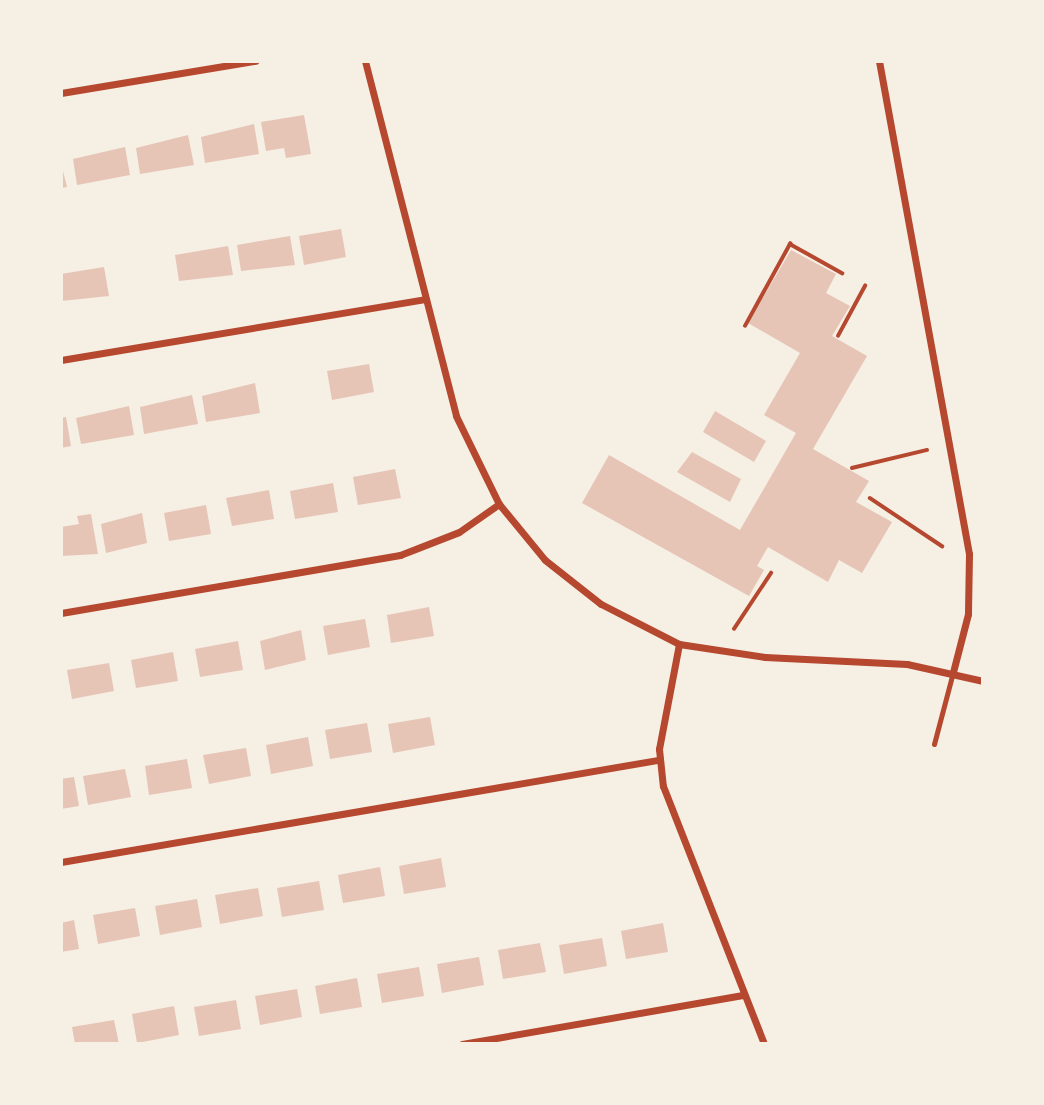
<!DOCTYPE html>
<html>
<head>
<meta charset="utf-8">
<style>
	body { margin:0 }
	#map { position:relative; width:1044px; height:1105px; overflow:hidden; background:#f6efe4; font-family:Roboto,sans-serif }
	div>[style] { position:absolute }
	.building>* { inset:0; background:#e6c5b7 }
	.path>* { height:3.5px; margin:-1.75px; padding:0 1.75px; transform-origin:1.75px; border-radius:1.75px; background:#b5482f }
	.service>* { height:5px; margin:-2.5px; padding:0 2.5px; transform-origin:2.5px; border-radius:2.5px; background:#b5482f }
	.minor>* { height:7px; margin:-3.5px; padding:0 3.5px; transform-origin:3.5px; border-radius:3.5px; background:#b5482f }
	span { translate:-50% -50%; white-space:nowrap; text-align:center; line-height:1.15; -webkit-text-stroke:5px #f6efe4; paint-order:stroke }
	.frame { position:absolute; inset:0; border:63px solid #f6efe4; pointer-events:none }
</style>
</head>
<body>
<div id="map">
	<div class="building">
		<i style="clip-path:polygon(304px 115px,311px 154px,286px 158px,284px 148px,266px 151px,261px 122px)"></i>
		<i style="clip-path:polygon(254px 124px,259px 154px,205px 163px,201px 137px)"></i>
		<i style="clip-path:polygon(188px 135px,194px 165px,140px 174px,136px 148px)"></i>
		<i style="clip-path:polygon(125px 147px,130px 175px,77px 185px,73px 159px)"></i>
		<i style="clip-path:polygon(61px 163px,67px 187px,61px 188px)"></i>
		<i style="clip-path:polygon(341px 229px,346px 257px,304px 265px,299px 236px)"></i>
		<i style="clip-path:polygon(290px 236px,295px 265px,241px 271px,237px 245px)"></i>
		<i style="clip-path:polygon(228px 246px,233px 275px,179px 281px,175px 255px)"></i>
		<i style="clip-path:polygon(791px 250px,836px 274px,826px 293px,850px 306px,832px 336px,867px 356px,813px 449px,869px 481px,856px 502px,892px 522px,862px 573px,839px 560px,828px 582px,768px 547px,757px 566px,764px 570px,749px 596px,582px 503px,609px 455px,740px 530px,796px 433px,764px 415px,800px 353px,748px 323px)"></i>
		<i style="clip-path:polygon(104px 267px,109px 296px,61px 301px,61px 274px)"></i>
		<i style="clip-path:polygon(369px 364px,374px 392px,332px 400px,327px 371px)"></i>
		<i style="clip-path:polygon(255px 383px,260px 413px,206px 422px,202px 396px)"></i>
		<i style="clip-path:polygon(192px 395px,198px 424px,144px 434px,140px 407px)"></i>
		<i style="clip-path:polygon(129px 406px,134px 435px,81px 444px,76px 418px)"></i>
		<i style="clip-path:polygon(715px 411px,766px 441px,754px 462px,703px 432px)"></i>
		<i style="clip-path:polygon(66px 417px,71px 446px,61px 448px,61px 418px)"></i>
		<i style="clip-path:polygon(692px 452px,741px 479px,730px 502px,677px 472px)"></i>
		<i style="clip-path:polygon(395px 469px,401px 498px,358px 505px,353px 477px)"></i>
		<i style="clip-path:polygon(333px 483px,338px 512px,295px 519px,290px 491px)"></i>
		<i style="clip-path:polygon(269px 490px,274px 519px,232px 526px,226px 498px)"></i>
		<i style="clip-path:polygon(206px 505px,211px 534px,169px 541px,164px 513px)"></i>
		<i style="clip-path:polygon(142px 513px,147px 543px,106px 553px,101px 524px)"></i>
		<i style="clip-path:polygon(91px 514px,98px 554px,61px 556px,61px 527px,79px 524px,77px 516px)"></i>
		<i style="clip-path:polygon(429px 607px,434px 636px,391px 643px,387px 615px)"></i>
		<i style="clip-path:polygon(365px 619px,370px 647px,328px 655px,323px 626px)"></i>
		<i style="clip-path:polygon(301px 630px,306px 660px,265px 670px,260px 641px)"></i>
		<i style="clip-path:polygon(238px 641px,243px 670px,200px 677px,195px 649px)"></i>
		<i style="clip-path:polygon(173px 652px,178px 681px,136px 688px,131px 660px)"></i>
		<i style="clip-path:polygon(109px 663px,114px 691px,72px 699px,67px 670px)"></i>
		<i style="clip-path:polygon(430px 717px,435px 745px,393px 753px,388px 724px)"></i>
		<i style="clip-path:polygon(367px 723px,372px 752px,330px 759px,325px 730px)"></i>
		<i style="clip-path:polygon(308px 737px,313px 766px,271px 774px,266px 745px)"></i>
		<i style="clip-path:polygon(246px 748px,251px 776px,209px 784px,203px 755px)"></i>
		<i style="clip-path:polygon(187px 759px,192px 788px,149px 795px,145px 766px)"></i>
		<i style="clip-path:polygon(125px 769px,131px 797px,88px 805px,83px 776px)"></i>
		<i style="clip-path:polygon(74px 777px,79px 806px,61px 809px,61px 779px)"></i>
		<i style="clip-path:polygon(441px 858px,446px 887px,404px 894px,399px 866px)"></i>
		<i style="clip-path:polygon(380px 867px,385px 896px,343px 903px,338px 875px)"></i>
		<i style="clip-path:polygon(319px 881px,324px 910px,282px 917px,277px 888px)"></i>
		<i style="clip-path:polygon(258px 888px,263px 916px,220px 924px,215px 895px)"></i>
		<i style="clip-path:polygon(197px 899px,202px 927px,160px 935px,155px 906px)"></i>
		<i style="clip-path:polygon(135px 908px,140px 936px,98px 944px,93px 915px)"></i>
		<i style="clip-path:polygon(74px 920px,79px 949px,61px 952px,61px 923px)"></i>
		<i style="clip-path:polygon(663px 923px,668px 952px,626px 959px,621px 931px)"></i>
		<i style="clip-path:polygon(602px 938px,607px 966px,564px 974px,559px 945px)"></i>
		<i style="clip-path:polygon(540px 943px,546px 972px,503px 979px,498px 950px)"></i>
		<i style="clip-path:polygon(479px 957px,484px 985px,442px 993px,437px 964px)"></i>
		<i style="clip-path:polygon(419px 967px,424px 996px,382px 1003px,377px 974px)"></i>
		<i style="clip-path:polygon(357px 978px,362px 1007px,320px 1014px,315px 986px)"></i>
		<i style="clip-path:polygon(297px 989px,302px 1017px,260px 1025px,255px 996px)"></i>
		<i style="clip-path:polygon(236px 1000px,241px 1029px,199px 1036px,194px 1007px)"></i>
		<i style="clip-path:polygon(174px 1006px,179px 1035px,137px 1043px,132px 1014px)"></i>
		<i style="clip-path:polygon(114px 1020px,119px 1044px,75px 1044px,72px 1027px)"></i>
	</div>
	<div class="path">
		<i style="left:745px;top:326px;width:94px;rotate:-61.2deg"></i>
		<i style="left:790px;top:244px;width:60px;rotate:29.1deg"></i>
		<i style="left:838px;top:336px;width:57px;rotate:-61.6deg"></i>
		<i style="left:852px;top:468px;width:77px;rotate:-13.5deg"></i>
		<i style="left:870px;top:498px;width:87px;rotate:33.7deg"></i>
		<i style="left:734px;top:629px;width:67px;rotate:-56.5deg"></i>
	</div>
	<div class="service">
		<i style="left:934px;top:744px;width:74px;rotate:-75.2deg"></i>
	</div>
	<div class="minor">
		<i style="left:365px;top:61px;width:366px;rotate:75.6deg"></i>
		<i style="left:456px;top:416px;width:98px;rotate:64deg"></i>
		<i style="left:499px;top:504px;width:72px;rotate:50.6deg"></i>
		<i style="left:545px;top:560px;width:71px;rotate:38.2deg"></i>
		<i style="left:601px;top:604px;width:88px;rotate:27.1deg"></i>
		<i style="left:679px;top:644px;width:87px;rotate:8.6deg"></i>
		<i style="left:765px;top:657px;width:142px;rotate:2.8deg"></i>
		<i style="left:907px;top:664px;width:78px;rotate:12.6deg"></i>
		<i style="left:879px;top:61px;width:501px;rotate:79.65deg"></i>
		<i style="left:969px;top:554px;width:60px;rotate:91deg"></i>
		<i style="left:968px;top:614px;width:60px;rotate:104.5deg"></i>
		<i style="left:61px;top:93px;width:197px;rotate:-9.4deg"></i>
		<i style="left:61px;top:360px;width:369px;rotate:-9.5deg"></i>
		<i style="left:61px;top:613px;width:344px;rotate:-9.7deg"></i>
		<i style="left:400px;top:555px;width:63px;rotate:-21.3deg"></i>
		<i style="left:459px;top:532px;width:49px;rotate:-35deg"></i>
		<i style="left:679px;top:644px;width:107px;rotate:100.8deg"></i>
		<i style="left:659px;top:749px;width:37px;rotate:84deg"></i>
		<i style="left:663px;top:786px;width:277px;rotate:68.6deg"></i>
		<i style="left:61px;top:862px;width:606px;rotate:-9.7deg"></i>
		<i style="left:462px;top:1044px;width:285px;rotate:-9.9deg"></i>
	</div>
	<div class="frame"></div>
</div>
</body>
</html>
